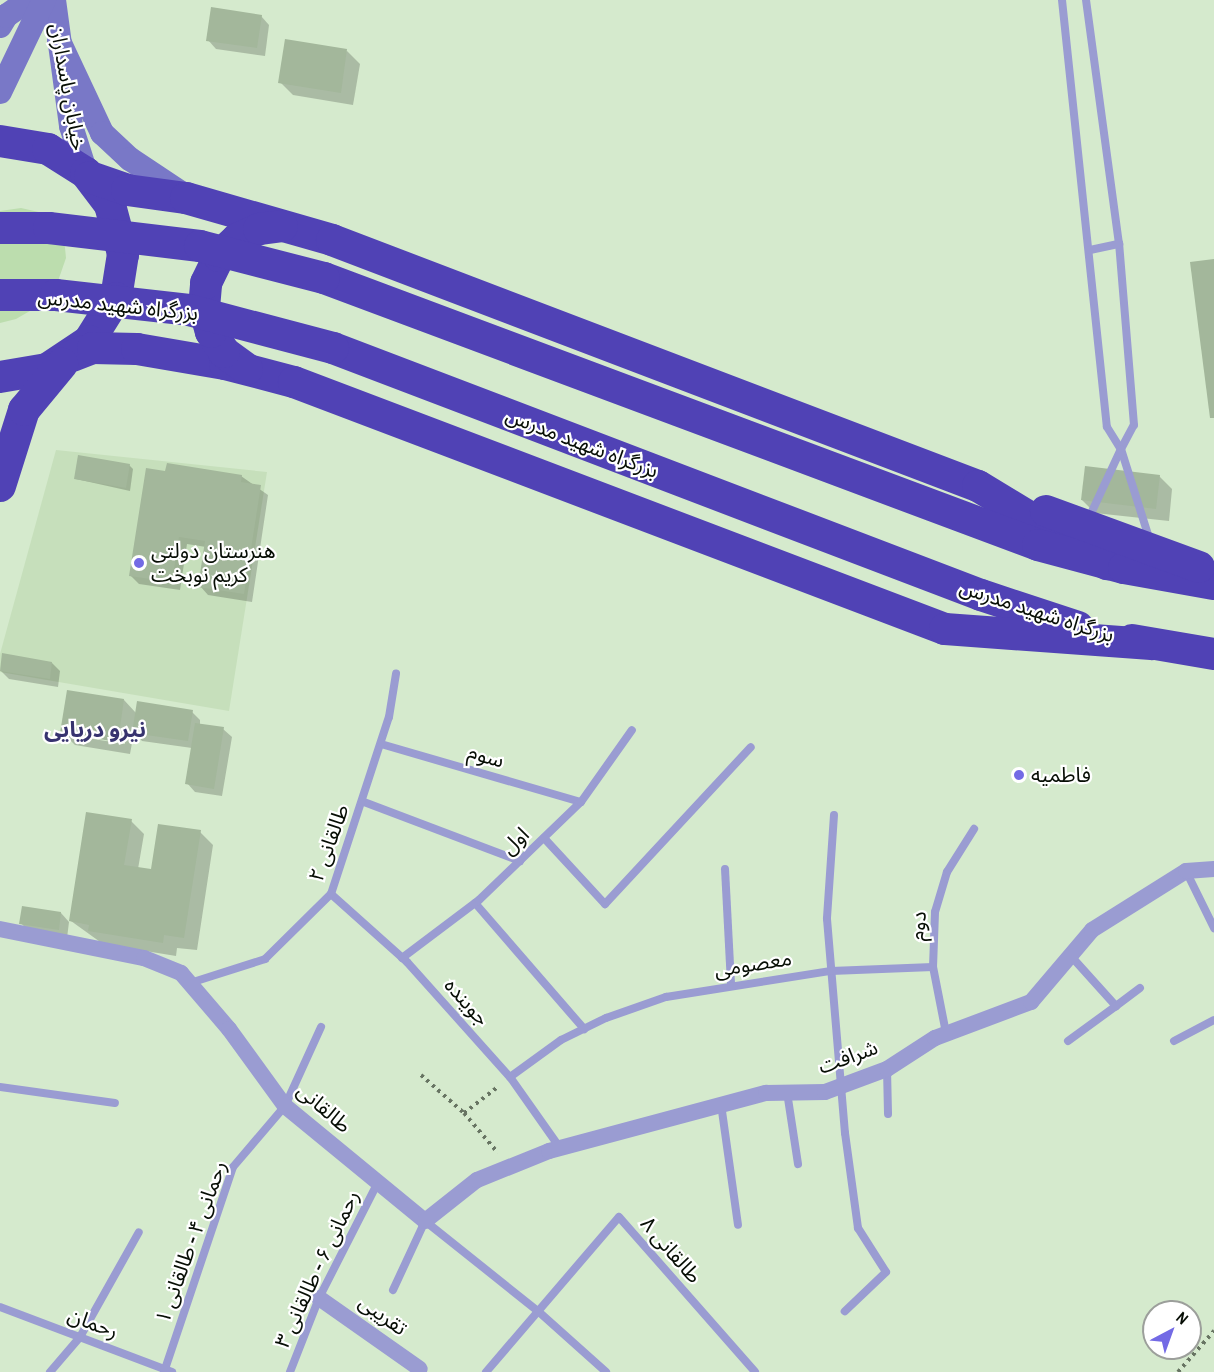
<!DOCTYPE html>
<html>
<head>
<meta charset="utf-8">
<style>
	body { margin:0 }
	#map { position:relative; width:1214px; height:1372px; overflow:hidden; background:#d5eacd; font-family:"Archivo Narrow","Noto Sans Arabic",sans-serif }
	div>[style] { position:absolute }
	.built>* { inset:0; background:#c6dfbb }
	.green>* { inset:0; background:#bcddae }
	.shadow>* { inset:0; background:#0003 }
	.building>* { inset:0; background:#a3b79b }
	.path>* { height:4px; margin-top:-2px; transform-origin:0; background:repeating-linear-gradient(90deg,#677462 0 3px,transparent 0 7.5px) }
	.lane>* { height:8px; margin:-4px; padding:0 4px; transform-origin:4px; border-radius:4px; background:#9a9cd2 }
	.street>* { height:16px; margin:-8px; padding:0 8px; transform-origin:8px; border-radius:8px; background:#9a9cd2 }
	.secondary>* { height:24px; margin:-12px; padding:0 12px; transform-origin:12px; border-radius:12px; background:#7978c7 }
	.highway>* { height:32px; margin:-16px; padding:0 16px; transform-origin:16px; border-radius:16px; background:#5042b5 }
	.highway-bridge>* { height:32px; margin:-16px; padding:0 16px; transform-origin:16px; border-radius:16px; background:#5042b5 }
	.dots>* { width:16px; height:16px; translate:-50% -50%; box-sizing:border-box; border:3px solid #fff; border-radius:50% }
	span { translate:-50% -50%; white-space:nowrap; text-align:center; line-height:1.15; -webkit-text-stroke:4.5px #fff; paint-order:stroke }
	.street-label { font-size:21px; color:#070e05 }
	.poi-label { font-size:21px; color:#070e05 }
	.left { translate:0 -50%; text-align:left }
	.neighbourhood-label { font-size:22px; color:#37336f; font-weight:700 }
	.north { position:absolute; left:1142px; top:1300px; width:60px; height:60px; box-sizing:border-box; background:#fff; border:2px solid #9c9f9b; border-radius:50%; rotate:41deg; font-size:16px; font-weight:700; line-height:24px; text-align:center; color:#070e05 }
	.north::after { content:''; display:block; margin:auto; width:21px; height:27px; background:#736ae5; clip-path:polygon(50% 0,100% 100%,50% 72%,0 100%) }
</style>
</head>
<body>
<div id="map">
	<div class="built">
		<i style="clip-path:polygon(56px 450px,267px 472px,229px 711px,0 672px,0 654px)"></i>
	</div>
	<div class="green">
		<i style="clip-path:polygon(21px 208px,43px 213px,64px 238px,66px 258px,58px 281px,42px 304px,16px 319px,0 323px,0 211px)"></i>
	</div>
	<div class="shadow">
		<i style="clip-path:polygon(261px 16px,269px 25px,265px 56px,216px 49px,208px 40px)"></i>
		<i style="clip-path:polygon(347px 51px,360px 64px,353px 105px,293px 95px,280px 82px)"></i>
		<i style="clip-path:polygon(129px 465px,133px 469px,130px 491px,76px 479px)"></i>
		<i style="clip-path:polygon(167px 473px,241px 476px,268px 495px,252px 602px,208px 595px,200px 586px,206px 547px,187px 544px,180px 590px,139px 584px,130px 575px)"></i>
		<i style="clip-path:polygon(1159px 476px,1172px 489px,1169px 521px,1095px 513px,1082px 500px)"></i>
		<i style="clip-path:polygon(52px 663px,60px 671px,58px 687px,9px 679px,1px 671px)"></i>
		<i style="clip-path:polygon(evenodd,124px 700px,136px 713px,192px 712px,200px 720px,200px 725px,223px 729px,232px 737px,222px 796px,195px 792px,187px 783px,192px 748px,142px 741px,134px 732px,130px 754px,75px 745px,62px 732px,124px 700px,74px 733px,125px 741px,125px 744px,74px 736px,74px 733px)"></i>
		<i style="clip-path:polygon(131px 821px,144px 834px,138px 869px,152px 871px,200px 832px,213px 845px,197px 950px,177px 948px,176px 956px,103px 944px,71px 921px)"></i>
		<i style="clip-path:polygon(61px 913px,69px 922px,67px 938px,29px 932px,21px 923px)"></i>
	</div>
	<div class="building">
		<i style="clip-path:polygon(211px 7px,262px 15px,257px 48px,206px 41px)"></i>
		<i style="clip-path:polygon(285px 39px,347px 49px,341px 93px,278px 83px)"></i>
		<i style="clip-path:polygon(1214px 259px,1214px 418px,1210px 418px,1190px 262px)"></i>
		<i style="clip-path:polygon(78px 455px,130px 464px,126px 488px,74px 479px)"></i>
		<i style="clip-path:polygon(167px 463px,242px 475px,241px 482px,261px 485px,244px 594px,198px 587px,205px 541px,179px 537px,172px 582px,129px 576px,146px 468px,165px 471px)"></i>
		<i style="clip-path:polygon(1085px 466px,1160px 475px,1156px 509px,1081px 500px)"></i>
		<i style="clip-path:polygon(2px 653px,52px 662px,50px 679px,0 671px)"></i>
		<i style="clip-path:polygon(67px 690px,124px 699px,118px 742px,60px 733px)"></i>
		<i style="clip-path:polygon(137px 701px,193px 710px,188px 741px,132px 733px)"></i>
		<i style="clip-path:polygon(195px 723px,224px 727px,214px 789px,185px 784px)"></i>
		<i style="clip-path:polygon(86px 812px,132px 819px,124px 865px,151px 869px,158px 824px,201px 830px,184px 938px,164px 935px,163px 943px,88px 931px,89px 925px,69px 921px)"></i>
		<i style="clip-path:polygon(22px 906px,61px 912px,59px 930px,19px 924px)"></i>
	</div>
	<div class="path">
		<i style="left:421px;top:1075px;width:57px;rotate:41.5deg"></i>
		<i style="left:464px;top:1113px;width:52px;rotate:49.6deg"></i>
		<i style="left:464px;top:1113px;width:44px;rotate:-37.6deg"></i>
		<i style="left:1178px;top:1372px;width:55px;rotate:-48.7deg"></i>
	</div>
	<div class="lane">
		<i style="left:1062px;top:0;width:429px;rotate:84deg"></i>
		<i style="left:1107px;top:427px;width:26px;rotate:58deg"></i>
		<i style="left:1121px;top:449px;width:27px;rotate:-62deg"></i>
		<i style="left:1134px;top:425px;width:182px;rotate:-94.7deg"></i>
		<i style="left:1119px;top:244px;width:246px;rotate:-97.7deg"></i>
		<i style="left:1090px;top:250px;width:30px;rotate:-12deg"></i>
		<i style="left:1088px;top:520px;width:78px;rotate:-65.1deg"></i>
		<i style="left:1121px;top:449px;width:96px;rotate:72.5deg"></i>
		<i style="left:381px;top:744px;width:208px;rotate:16.2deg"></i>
		<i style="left:364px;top:802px;width:167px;rotate:20.7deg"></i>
		<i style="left:834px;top:815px;width:104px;rotate:93.9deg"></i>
		<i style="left:827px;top:919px;width:215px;rotate:85.2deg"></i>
		<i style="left:845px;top:1133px;width:96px;rotate:82.2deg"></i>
		<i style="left:858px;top:1228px;width:52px;rotate:57.5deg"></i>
		<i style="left:886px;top:1272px;width:57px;rotate:136.4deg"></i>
		<i style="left:544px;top:838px;width:90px;rotate:47.3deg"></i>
		<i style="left:605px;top:904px;width:214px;rotate:-47.1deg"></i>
		<i style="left:725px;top:869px;width:115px;rotate:87deg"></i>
		<i style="left:1186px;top:871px;width:64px;rotate:63.8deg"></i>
		<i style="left:331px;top:894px;width:102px;rotate:41.8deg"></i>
		<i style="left:407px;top:962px;width:154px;rotate:48.2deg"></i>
		<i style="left:510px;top:1077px;width:87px;rotate:54.8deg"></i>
		<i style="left:475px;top:903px;width:167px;rotate:49.1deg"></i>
		<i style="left:1070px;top:955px;width:69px;rotate:48deg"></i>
		<i style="left:1116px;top:1006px;width:30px;rotate:-37deg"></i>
		<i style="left:402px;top:958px;width:96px;rotate:-37deg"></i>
		<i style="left:479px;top:900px;width:141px;rotate:-43.9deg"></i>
		<i style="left:581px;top:802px;width:88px;rotate:-54.7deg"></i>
		<i style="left:190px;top:983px;width:79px;rotate:-17.7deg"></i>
		<i style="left:265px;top:959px;width:93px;rotate:-44.6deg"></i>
		<i style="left:331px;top:894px;width:186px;rotate:-71.9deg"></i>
		<i style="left:389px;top:717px;width:44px;rotate:-80.8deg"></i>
		<i style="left:946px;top:1033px;width:67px;rotate:-101.1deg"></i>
		<i style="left:933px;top:967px;width:55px;rotate:-87.9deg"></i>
		<i style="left:935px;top:912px;width:42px;rotate:-73.3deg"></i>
		<i style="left:947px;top:872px;width:51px;rotate:-57.9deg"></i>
		<i style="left:1068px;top:1041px;width:59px;rotate:-36.1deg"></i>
		<i style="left:1174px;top:1041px;width:45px;rotate:-27.7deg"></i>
		<i style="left:887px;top:1069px;width:45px;rotate:88.7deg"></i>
		<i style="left:510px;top:1077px;width:63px;rotate:-36deg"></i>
		<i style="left:561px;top:1040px;width:50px;rotate:-26.1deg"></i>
		<i style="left:606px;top:1018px;width:64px;rotate:-19.3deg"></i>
		<i style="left:666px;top:997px;width:167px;rotate:-9deg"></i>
		<i style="left:831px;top:971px;width:102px;rotate:-2.2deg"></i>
		<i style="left:0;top:1087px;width:116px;rotate:7.9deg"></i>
		<i style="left:787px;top:1092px;width:73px;rotate:81.3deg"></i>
		<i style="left:721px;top:1104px;width:122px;rotate:82deg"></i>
		<i style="left:393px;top:1290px;width:76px;rotate:-65.1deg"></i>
		<i style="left:425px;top:1221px;width:146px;rotate:38.6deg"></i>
		<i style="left:539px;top:1312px;width:90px;rotate:41.8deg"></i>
		<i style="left:0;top:1307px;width:184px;rotate:20.7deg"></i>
		<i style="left:50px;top:1372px;width:46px;rotate:-49.4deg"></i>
		<i style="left:80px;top:1337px;width:120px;rotate:-60.7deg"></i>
		<i style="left:164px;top:1372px;width:216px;rotate:-71.4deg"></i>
		<i style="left:233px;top:1167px;width:80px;rotate:-49.6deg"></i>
		<i style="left:285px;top:1106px;width:87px;rotate:-65.5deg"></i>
		<i style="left:290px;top:1372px;width:79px;rotate:-68.6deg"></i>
		<i style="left:319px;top:1298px;width:130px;rotate:-63deg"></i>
		<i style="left:486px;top:1372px;width:204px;rotate:-49.4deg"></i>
		<i style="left:619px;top:1217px;width:206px;rotate:48.7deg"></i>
	</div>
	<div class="street">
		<i style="left:0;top:929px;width:147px;rotate:11.4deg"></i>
		<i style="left:144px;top:958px;width:40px;rotate:22deg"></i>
		<i style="left:181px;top:973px;width:74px;rotate:49.4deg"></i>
		<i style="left:229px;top:1029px;width:95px;rotate:54deg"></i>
		<i style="left:285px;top:1106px;width:181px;rotate:39.4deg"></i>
		<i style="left:425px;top:1221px;width:66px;rotate:-38.3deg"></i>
		<i style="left:477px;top:1180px;width:78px;rotate:-21.9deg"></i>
		<i style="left:549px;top:1151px;width:225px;rotate:-15deg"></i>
		<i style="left:766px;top:1093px;width:59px;rotate:-1deg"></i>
		<i style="left:825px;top:1092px;width:66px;rotate:-20.4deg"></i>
		<i style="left:887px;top:1069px;width:57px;rotate:-32.9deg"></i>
		<i style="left:935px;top:1038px;width:103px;rotate:-20.6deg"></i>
		<i style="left:1031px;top:1002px;width:94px;rotate:-49.7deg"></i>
		<i style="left:1092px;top:930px;width:111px;rotate:-32.1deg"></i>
		<i style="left:1186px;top:871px;width:28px;rotate:-4deg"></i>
		<i style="left:319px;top:1298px;width:123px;rotate:35.1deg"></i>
	</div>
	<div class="secondary">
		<i style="left:54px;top:0;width:127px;rotate:82.3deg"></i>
		<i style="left:71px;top:126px;width:49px;rotate:72.3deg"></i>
		<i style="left:0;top:26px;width:12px;rotate:-59deg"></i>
		<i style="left:6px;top:16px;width:28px;rotate:-35deg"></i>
		<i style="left:59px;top:41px;width:102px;rotate:64.9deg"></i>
		<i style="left:102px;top:133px;width:38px;rotate:43deg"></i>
		<i style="left:130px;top:159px;width:65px;rotate:33.7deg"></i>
		<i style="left:0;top:92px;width:102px;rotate:-64.4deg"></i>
	</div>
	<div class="highway">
		<i style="left:0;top:141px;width:49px;rotate:9.5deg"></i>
		<i style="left:48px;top:149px;width:45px;rotate:32.3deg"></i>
		<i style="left:86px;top:173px;width:40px;rotate:53deg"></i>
		<i style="left:110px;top:205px;width:51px;rotate:75.1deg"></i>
		<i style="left:123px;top:254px;width:45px;rotate:99deg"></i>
		<i style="left:116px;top:298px;width:51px;rotate:122.1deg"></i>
		<i style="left:89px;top:341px;width:50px;rotate:146.3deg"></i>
		<i style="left:47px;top:369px;width:48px;rotate:170.3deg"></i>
		<i style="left:90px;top:177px;width:39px;rotate:19deg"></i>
		<i style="left:127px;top:190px;width:60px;rotate:7.7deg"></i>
		<i style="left:186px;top:198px;width:152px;rotate:16deg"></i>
		<i style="left:332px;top:240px;width:691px;rotate:20.85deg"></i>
		<i style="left:978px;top:486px;width:151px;rotate:31.2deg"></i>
		<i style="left:0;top:228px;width:49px"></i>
		<i style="left:324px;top:278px;width:762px;rotate:20.5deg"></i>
		<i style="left:1038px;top:545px;width:89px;rotate:15deg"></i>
		<i style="left:1124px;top:568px;width:91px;rotate:10.1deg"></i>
		<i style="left:0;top:295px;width:56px"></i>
		<i style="left:333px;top:348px;width:693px;rotate:20.87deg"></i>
		<i style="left:981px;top:595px;width:102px;rotate:18.3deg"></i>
		<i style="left:72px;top:356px;width:22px;rotate:-21deg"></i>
		<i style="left:93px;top:348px;width:44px;rotate:1.3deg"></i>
		<i style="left:137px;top:349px;width:89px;rotate:9.7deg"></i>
		<i style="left:225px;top:364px;width:71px;rotate:14.6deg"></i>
		<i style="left:294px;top:382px;width:696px;rotate:20.78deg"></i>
		<i style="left:945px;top:629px;width:207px;rotate:4.2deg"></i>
		<i style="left:247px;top:369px;width:29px;rotate:-144deg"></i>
		<i style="left:224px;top:352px;width:24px;rotate:-123deg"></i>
		<i style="left:211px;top:332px;width:25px;rotate:-106deg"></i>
		<i style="left:204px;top:308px;width:25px;rotate:-85deg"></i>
		<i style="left:206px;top:283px;width:30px;rotate:-64deg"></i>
		<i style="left:219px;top:256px;width:25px;rotate:-43deg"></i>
		<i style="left:237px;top:239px;width:24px;rotate:-24deg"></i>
		<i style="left:259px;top:229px;width:23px;rotate:-7deg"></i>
		<i style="left:0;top:486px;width:80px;rotate:-72.5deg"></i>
		<i style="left:24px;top:410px;width:60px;rotate:-50.4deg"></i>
		<i style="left:1046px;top:511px;width:163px;rotate:20.1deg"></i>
		<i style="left:1132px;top:640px;width:83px;rotate:9.7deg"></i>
	</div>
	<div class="highway-bridge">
		<i style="left:49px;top:228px;width:152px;rotate:6.8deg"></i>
		<i style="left:200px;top:246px;width:128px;rotate:14.5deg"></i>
		<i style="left:56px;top:295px;width:134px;rotate:6.4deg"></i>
		<i style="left:189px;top:310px;width:149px;rotate:14.8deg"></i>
	</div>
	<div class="dots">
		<i style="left:139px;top:563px;background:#736ae5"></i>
		<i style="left:1019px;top:775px;background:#736ae5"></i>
	</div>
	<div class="street-label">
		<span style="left:68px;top:87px;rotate:80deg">خیابان پاسداران</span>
		<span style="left:118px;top:305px;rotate:6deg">بزرگراه شهید مدرس</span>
		<span style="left:582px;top:443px;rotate:21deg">بزرگراه شهید مدرس</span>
		<span style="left:1037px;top:611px;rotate:18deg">بزرگراه شهید مدرس</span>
		<span style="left:486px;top:756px;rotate:16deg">سوم</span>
		<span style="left:515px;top:841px;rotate:-44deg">اول</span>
		<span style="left:329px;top:843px;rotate:-70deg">طالقانی ۲</span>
		<span style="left:918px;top:926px;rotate:-85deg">دوم</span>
		<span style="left:753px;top:964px;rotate:-9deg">معصومی</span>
		<span style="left:467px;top:1002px;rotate:48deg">جوینده</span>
		<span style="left:848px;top:1057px;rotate:-20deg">شرافت</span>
		<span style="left:324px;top:1108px;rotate:41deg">طالقانی</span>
		<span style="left:191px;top:1242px;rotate:-70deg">رحمانی ۴ - طالقانی ۱</span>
		<span style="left:671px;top:1250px;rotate:49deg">طالقانی ۸</span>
		<span style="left:317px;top:1269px;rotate:-65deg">رحمانی ۶ - طالقانی ۳</span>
		<span style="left:383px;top:1315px;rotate:36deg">تقریبی</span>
		<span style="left:93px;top:1323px;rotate:21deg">رحمان</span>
	</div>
	<div class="poi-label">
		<span class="left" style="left:151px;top:563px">هنرستان دولتی<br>کریم نوبخت</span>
		<span class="left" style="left:1031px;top:775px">فاطمیه</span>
	</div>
	<div class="neighbourhood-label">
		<span style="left:95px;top:730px">نیرو دریایی</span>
	</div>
	<div class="north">N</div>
</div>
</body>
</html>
